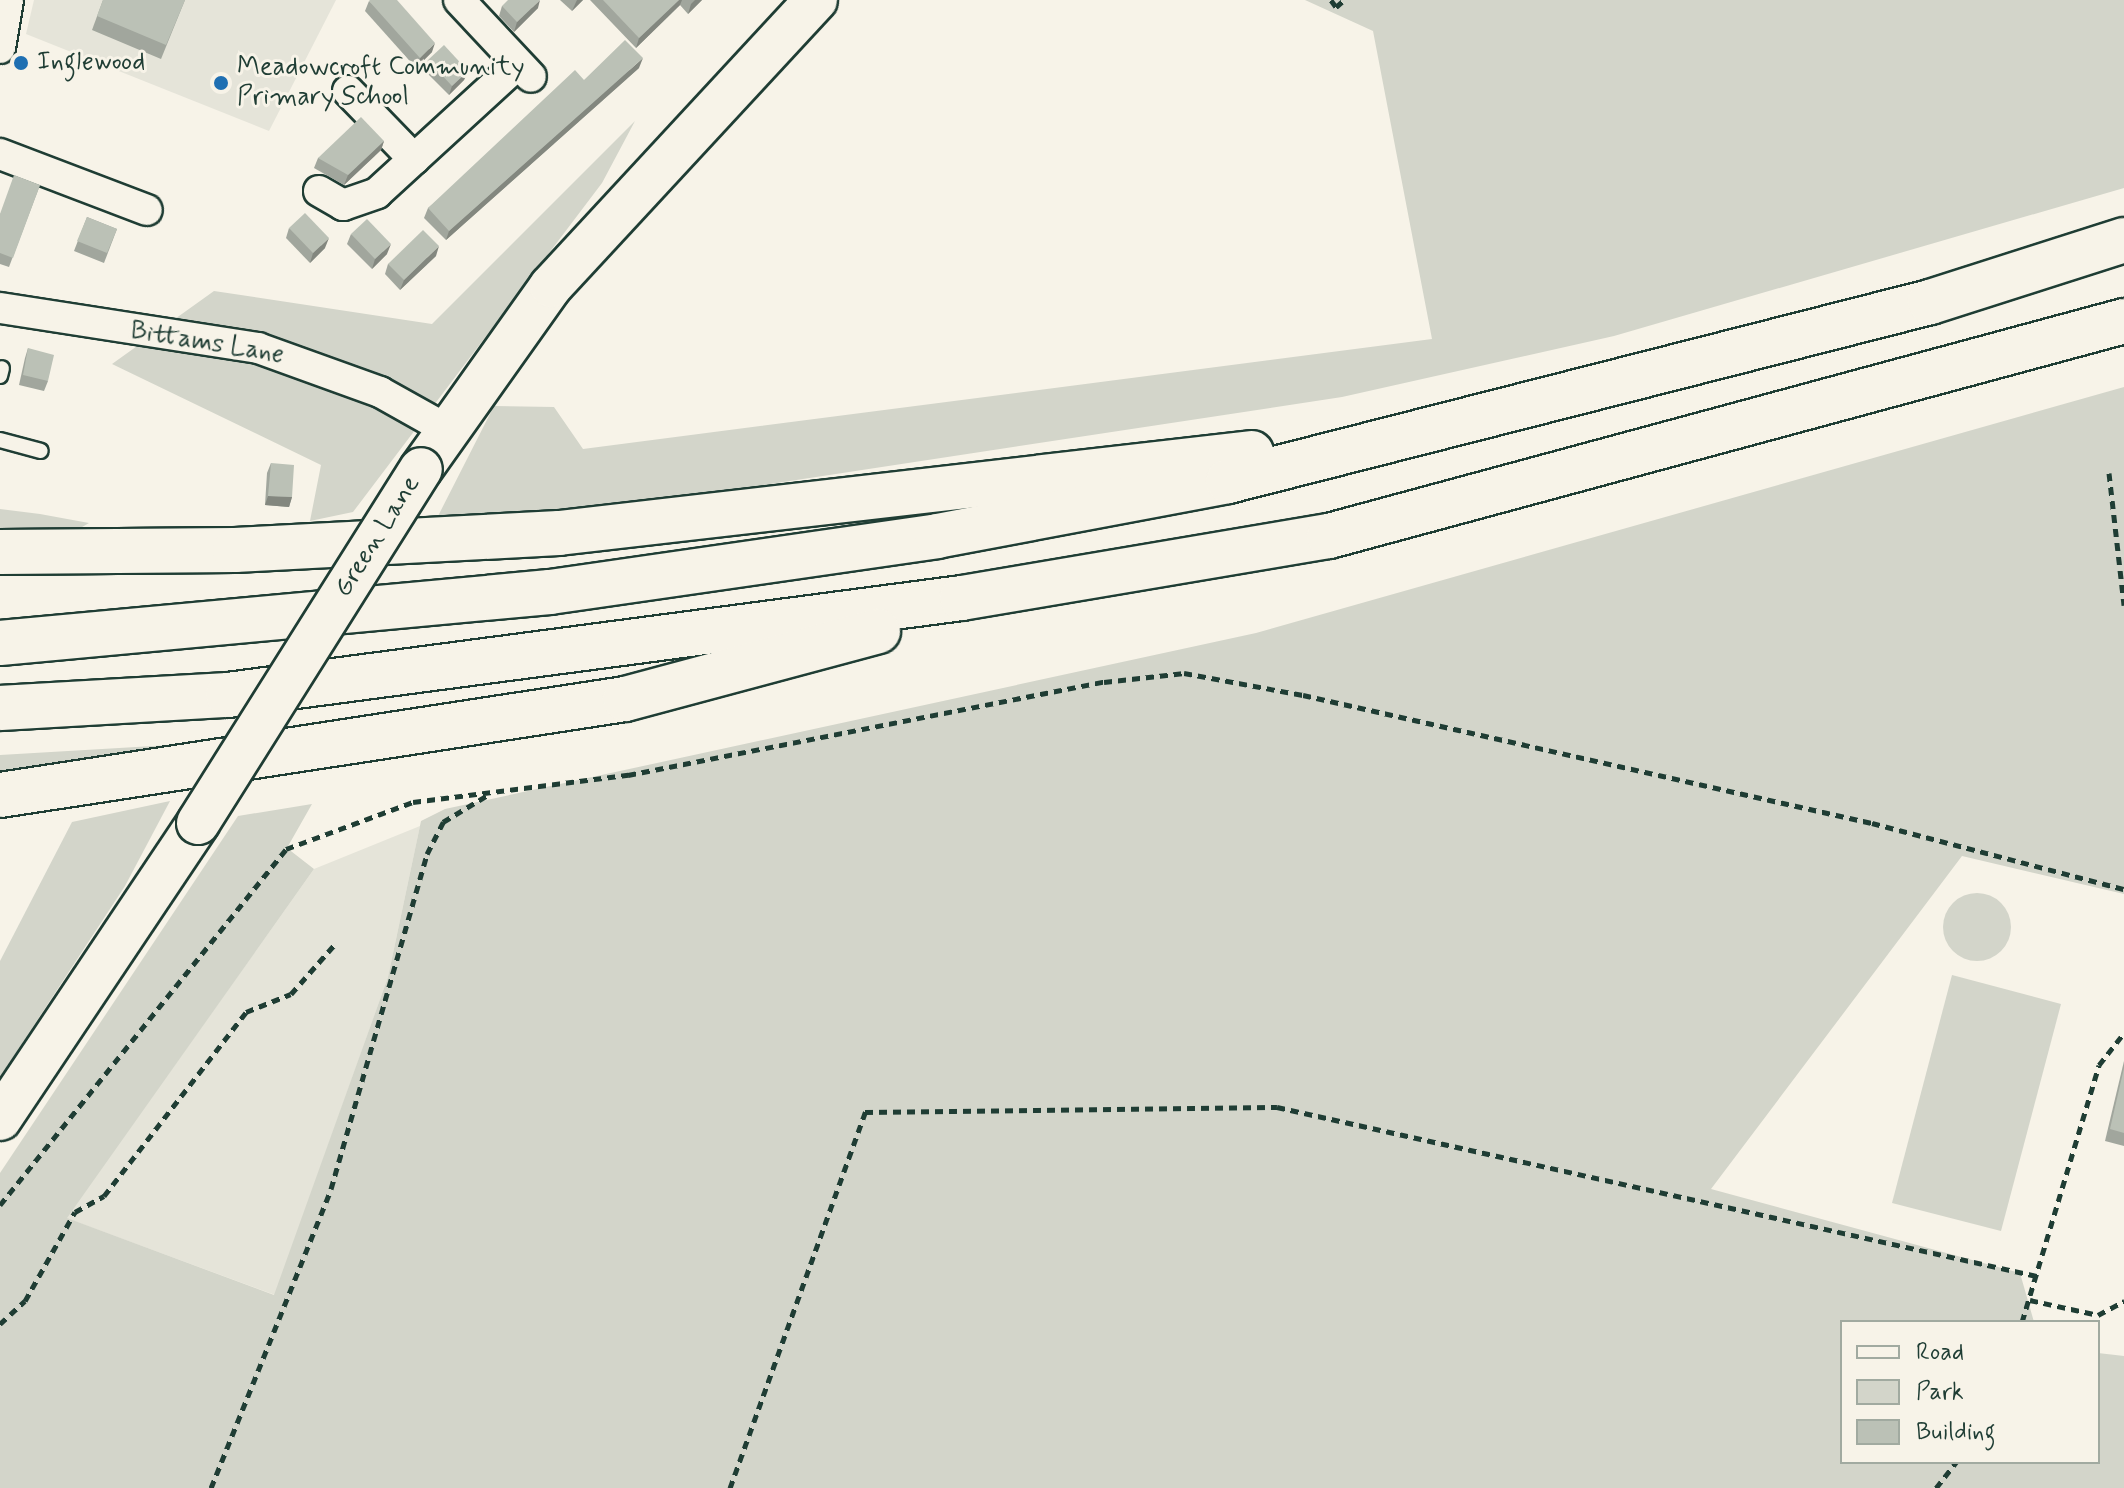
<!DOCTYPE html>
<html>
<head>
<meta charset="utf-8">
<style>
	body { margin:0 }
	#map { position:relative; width:2124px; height:1488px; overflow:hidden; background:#f7f3e8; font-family:Mynerve,sans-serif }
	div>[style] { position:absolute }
	.built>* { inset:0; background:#e5e4d9 }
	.green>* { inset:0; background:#d3d5ca }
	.round { border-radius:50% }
	.path>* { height:5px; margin-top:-2.5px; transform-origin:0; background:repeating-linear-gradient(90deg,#1f3d34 0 8px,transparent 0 14px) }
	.roads { filter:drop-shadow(2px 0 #1f3d34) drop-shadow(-2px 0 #1f3d34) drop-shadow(0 2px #1f3d34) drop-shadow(0 -2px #1f3d34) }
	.lane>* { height:14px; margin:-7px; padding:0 7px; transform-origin:7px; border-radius:7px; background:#f7f3e8 }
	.street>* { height:30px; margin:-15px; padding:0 15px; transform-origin:15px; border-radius:15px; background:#f7f3e8 }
	.secondary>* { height:42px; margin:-21px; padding:0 21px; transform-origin:21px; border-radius:21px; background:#f7f3e8 }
	.highway>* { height:44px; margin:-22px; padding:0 22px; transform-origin:22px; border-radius:22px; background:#f7f3e8 }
	.bridges { filter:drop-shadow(2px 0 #1f3d34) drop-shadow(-2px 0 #1f3d34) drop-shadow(0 2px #1f3d34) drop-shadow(0 -2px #1f3d34) }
	.secondary-bridge>* { height:42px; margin:-21px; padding:0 21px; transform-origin:21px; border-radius:21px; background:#f7f3e8 }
	.wall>* { inset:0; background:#a1a69d }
	.shaded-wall>* { inset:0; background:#83877f }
	.building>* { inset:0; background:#bbc1b6 }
	.dots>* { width:22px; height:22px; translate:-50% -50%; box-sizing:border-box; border:4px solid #f7f3e8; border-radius:50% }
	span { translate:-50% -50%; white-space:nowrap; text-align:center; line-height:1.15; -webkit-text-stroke:6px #f7f3e8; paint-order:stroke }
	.poi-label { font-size:26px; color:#1f3d34 }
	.left { translate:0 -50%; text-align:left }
	.street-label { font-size:26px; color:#1f3d34 }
	.legend { position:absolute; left:1840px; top:1320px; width:260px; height:144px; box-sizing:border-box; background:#f7f3e8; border:2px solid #a1aaa0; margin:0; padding:10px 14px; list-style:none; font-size:24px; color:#1f3d34 }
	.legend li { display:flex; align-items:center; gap:16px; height:40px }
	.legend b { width:40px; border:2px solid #a1aaa0 }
</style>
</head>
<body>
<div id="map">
	<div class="built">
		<i style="clip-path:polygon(34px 0,336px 0,269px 131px,26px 34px)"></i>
		<i style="clip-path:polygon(420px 826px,388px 977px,275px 1295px,66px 1218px,314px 869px)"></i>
	</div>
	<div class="green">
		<i style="clip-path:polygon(1305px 0,2124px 0,2124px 188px,1614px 336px,1342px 397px,560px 516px,435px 522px,494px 406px,554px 407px,583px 449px,1432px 339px,1373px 31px)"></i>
		<i style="clip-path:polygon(635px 121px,602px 183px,353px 512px,310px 521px,321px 465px,112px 364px,214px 291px,432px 324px)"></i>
		<i style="clip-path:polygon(2124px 387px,2124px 894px,1962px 856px,1711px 1189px,2020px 1273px,2034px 1322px,1842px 1322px,1842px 1462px,2098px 1462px,2098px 1353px,2124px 1356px,2124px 1488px,0 1488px,0 1173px,238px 816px,312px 804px,287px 848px,314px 869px,67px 1218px,274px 1295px,388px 977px,421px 821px,445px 809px,1256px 633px)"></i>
		<i style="clip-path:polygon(0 509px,40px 514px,89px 523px,70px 534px,0 531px)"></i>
		<i style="clip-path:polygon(204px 743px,0 777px,0 755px)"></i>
		<i style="clip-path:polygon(170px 801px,125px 886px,0 1077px,0 961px,72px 822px)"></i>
		<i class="round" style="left:1943px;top:893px;width:68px;height:68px"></i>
		<i style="clip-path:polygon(1952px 975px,2061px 1004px,2001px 1231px,1892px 1203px)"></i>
	</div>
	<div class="path">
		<i style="left:1331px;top:0;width:9px;rotate:54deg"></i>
		<i style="left:1336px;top:7px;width:11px;rotate:-41deg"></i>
		<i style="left:2109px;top:473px;width:133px;rotate:83.5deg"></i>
		<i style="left:0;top:1205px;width:457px;rotate:-51.2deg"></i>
		<i style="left:286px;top:849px;width:135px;rotate:-20.3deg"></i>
		<i style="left:413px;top:802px;width:217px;rotate:-7.2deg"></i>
		<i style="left:628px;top:775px;width:485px;rotate:-11.1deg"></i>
		<i style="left:1104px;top:682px;width:81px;rotate:-6.4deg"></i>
		<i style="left:1184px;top:673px;width:121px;rotate:10.5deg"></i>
		<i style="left:1303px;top:695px;width:583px;rotate:12.68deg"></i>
		<i style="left:1872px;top:823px;width:260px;rotate:14.7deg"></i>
		<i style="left:2030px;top:1300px;width:70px;rotate:12.4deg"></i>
		<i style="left:2098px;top:1315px;width:30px;rotate:-28deg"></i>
		<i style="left:2022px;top:1322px;width:268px;rotate:-73.3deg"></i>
		<i style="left:2099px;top:1065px;width:41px;rotate:-52deg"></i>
		<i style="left:0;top:1324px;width:34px;rotate:-43deg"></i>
		<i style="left:25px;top:1301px;width:102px;rotate:-60.7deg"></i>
		<i style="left:75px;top:1212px;width:33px;rotate:-29deg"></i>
		<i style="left:104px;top:1196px;width:232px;rotate:-52.3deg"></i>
		<i style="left:246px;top:1012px;width:48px;rotate:-21.8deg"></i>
		<i style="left:291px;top:994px;width:68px;rotate:-48.6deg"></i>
		<i style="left:211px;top:1488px;width:322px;rotate:-68.1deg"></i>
		<i style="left:331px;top:1189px;width:348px;rotate:-74deg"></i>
		<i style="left:427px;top:854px;width:36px;rotate:-63deg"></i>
		<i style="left:443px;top:822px;width:52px;rotate:-31deg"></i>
		<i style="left:730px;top:1488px;width:400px;rotate:-70.2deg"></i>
		<i style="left:865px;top:1112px;width:412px;rotate:-0.7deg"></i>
		<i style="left:1277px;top:1107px;width:779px;rotate:12.54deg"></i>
		<i style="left:1936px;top:1488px;width:33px;rotate:-52deg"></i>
	</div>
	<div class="roads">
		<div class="lane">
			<i style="left:0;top:376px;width:8px;rotate:-76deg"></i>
			<i style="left:0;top:440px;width:42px;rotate:15deg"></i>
		</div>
		<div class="street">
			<i style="left:459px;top:0;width:105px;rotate:46.9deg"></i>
			<i style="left:0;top:48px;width:49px;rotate:-80.5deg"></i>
			<i style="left:348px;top:91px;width:95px;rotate:45.9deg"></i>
			<i style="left:0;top:154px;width:157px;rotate:20.9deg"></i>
			<i style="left:319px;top:191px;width:28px;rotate:30deg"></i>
			<i style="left:343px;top:205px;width:36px;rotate:-19deg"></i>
			<i style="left:377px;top:193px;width:191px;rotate:-42.5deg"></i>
			<i style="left:0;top:308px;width:261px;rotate:8.8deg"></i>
			<i style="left:258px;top:348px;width:130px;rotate:19.8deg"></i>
			<i style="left:380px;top:392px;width:78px;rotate:29.2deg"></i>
		</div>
		<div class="secondary">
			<i style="left:421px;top:469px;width:224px;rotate:-54.6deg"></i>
			<i style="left:551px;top:286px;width:390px;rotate:-47.2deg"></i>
			<i style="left:0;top:1119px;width:356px;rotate:-56.2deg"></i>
		</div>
		<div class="highway">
			<i style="left:0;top:552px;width:235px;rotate:-0.5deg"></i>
			<i style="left:235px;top:550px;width:324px;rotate:-3deg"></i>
			<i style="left:559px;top:533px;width:697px;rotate:-6.59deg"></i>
			<i style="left:0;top:643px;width:552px;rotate:-5.3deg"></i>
			<i style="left:550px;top:592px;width:391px;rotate:-8.2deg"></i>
			<i style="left:937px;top:536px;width:296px;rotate:-10.7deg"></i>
			<i style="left:1228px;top:481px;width:724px;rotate:-14.3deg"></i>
			<i style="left:1930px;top:302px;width:204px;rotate:-17.7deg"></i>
			<i style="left:0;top:708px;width:228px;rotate:-3.3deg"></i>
			<i style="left:228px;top:695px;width:740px;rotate:-7.53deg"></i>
			<i style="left:962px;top:598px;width:372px;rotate:-9.6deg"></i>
			<i style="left:1329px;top:536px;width:824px;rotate:-15.13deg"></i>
			<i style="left:0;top:795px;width:632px;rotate:-8.73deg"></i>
			<i style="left:625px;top:699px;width:262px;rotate:-15deg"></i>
		</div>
	</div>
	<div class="bridges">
		<div class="secondary-bridge">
			<i style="left:198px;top:823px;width:418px;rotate:-57.8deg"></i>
		</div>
	</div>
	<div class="wall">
		<i style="clip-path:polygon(103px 0,185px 0,161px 59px,92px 30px)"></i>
		<i style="clip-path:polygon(560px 0,583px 0,572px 11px)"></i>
		<i style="clip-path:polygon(590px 0,702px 0,688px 14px,680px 5px,636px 48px)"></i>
		<i style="clip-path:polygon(369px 1px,432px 52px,416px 68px,365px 11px)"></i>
		<i style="clip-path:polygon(502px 6px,538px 8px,514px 32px,499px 16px)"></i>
		<i style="clip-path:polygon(428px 60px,468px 71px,464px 80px,449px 95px,424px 70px)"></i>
		<i style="clip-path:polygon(639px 68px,446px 240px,424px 218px,428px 208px,584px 80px)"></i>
		<i style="clip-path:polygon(384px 141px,381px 150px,344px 185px,314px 168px,318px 158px)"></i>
		<i style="clip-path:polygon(40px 185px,9px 267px,0 264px,0 214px)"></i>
		<i style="clip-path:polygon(87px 217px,117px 229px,104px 263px,74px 251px)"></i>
		<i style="clip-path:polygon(289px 228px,325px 248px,310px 263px,286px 238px)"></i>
		<i style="clip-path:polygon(351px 234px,387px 254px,372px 269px,347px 244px)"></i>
		<i style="clip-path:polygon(436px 256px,400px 290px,385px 274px,388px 264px)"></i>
		<i style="clip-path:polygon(28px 348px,48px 381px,44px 391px,19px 385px,25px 358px)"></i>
		<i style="clip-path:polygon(271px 463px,292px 497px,289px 507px,265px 505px,267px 473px)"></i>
		<i style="clip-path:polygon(2124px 1061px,2124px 1146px,2105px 1141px)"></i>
	</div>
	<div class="shaded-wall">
		<i style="clip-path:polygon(540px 0,538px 8px,514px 32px,517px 22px)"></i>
		<i style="clip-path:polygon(577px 0,583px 0,572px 11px,576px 2px)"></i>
		<i style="clip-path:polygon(679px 0,682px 0,680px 5px,636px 48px,639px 38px)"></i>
		<i style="clip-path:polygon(695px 0,702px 0,688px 14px,691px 4px)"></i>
		<i style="clip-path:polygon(435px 43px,432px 52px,416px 68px,420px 58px)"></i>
		<i style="clip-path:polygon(643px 58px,639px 68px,446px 240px,449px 231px)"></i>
		<i style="clip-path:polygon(468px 71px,464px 80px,449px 95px,452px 86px)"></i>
		<i style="clip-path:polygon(384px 141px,381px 150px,344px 185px,348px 175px)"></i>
		<i style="clip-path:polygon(329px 238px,325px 248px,310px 263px,313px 253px)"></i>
		<i style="clip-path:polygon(391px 244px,387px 254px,372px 269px,375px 259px)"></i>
		<i style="clip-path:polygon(439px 246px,436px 256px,400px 290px,404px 280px)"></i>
		<i style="clip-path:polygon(268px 496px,292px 497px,289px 507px,265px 505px)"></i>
	</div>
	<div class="building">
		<i style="clip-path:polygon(103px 0,185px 0,166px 45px,97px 16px)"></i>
		<i style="clip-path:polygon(370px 0,397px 0,435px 43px,420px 58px,369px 1px)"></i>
		<i style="clip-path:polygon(508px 0,540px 0,517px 22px,502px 6px)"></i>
		<i style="clip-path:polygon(603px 0,679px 0,639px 38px)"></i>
		<i style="clip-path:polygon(625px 40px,643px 58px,449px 231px,428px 208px,575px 70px,584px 80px)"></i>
		<i style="clip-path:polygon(444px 45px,468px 71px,452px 86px,428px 60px)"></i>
		<i style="clip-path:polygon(361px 117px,384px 141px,348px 175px,318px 158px)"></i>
		<i style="clip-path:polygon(14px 175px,40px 185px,13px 258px,0 253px,0 214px)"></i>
		<i style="clip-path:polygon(305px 213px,329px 238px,313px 253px,289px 228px)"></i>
		<i style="clip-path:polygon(87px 217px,117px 229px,107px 253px,77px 241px)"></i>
		<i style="clip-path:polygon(367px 219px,391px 244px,375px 259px,351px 234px)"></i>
		<i style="clip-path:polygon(423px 230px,439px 246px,404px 280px,388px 264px)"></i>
		<i style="clip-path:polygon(28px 348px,54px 355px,48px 381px,23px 375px)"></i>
		<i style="clip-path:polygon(271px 463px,294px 465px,292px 497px,268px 496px)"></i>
		<i style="clip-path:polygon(2124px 1068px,2124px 1133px,2110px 1129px)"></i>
	</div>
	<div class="dots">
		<i style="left:21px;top:63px;background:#1f6fb2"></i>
		<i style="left:221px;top:83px;background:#1f6fb2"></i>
	</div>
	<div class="poi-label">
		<span class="left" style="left:37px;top:63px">Inglewood</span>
		<span class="left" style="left:237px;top:83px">Meadowcroft Community<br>Primary School</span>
	</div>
	<div class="street-label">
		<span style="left:207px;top:344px;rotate:9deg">Bittams Lane</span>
		<span style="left:378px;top:537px;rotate:-58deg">Green Lane</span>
	</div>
	<ul class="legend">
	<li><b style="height:10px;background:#f7f3e8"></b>Road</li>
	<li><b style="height:22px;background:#d3d5ca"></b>Park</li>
	<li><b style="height:22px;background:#bbc1b6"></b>Building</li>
	</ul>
</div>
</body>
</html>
